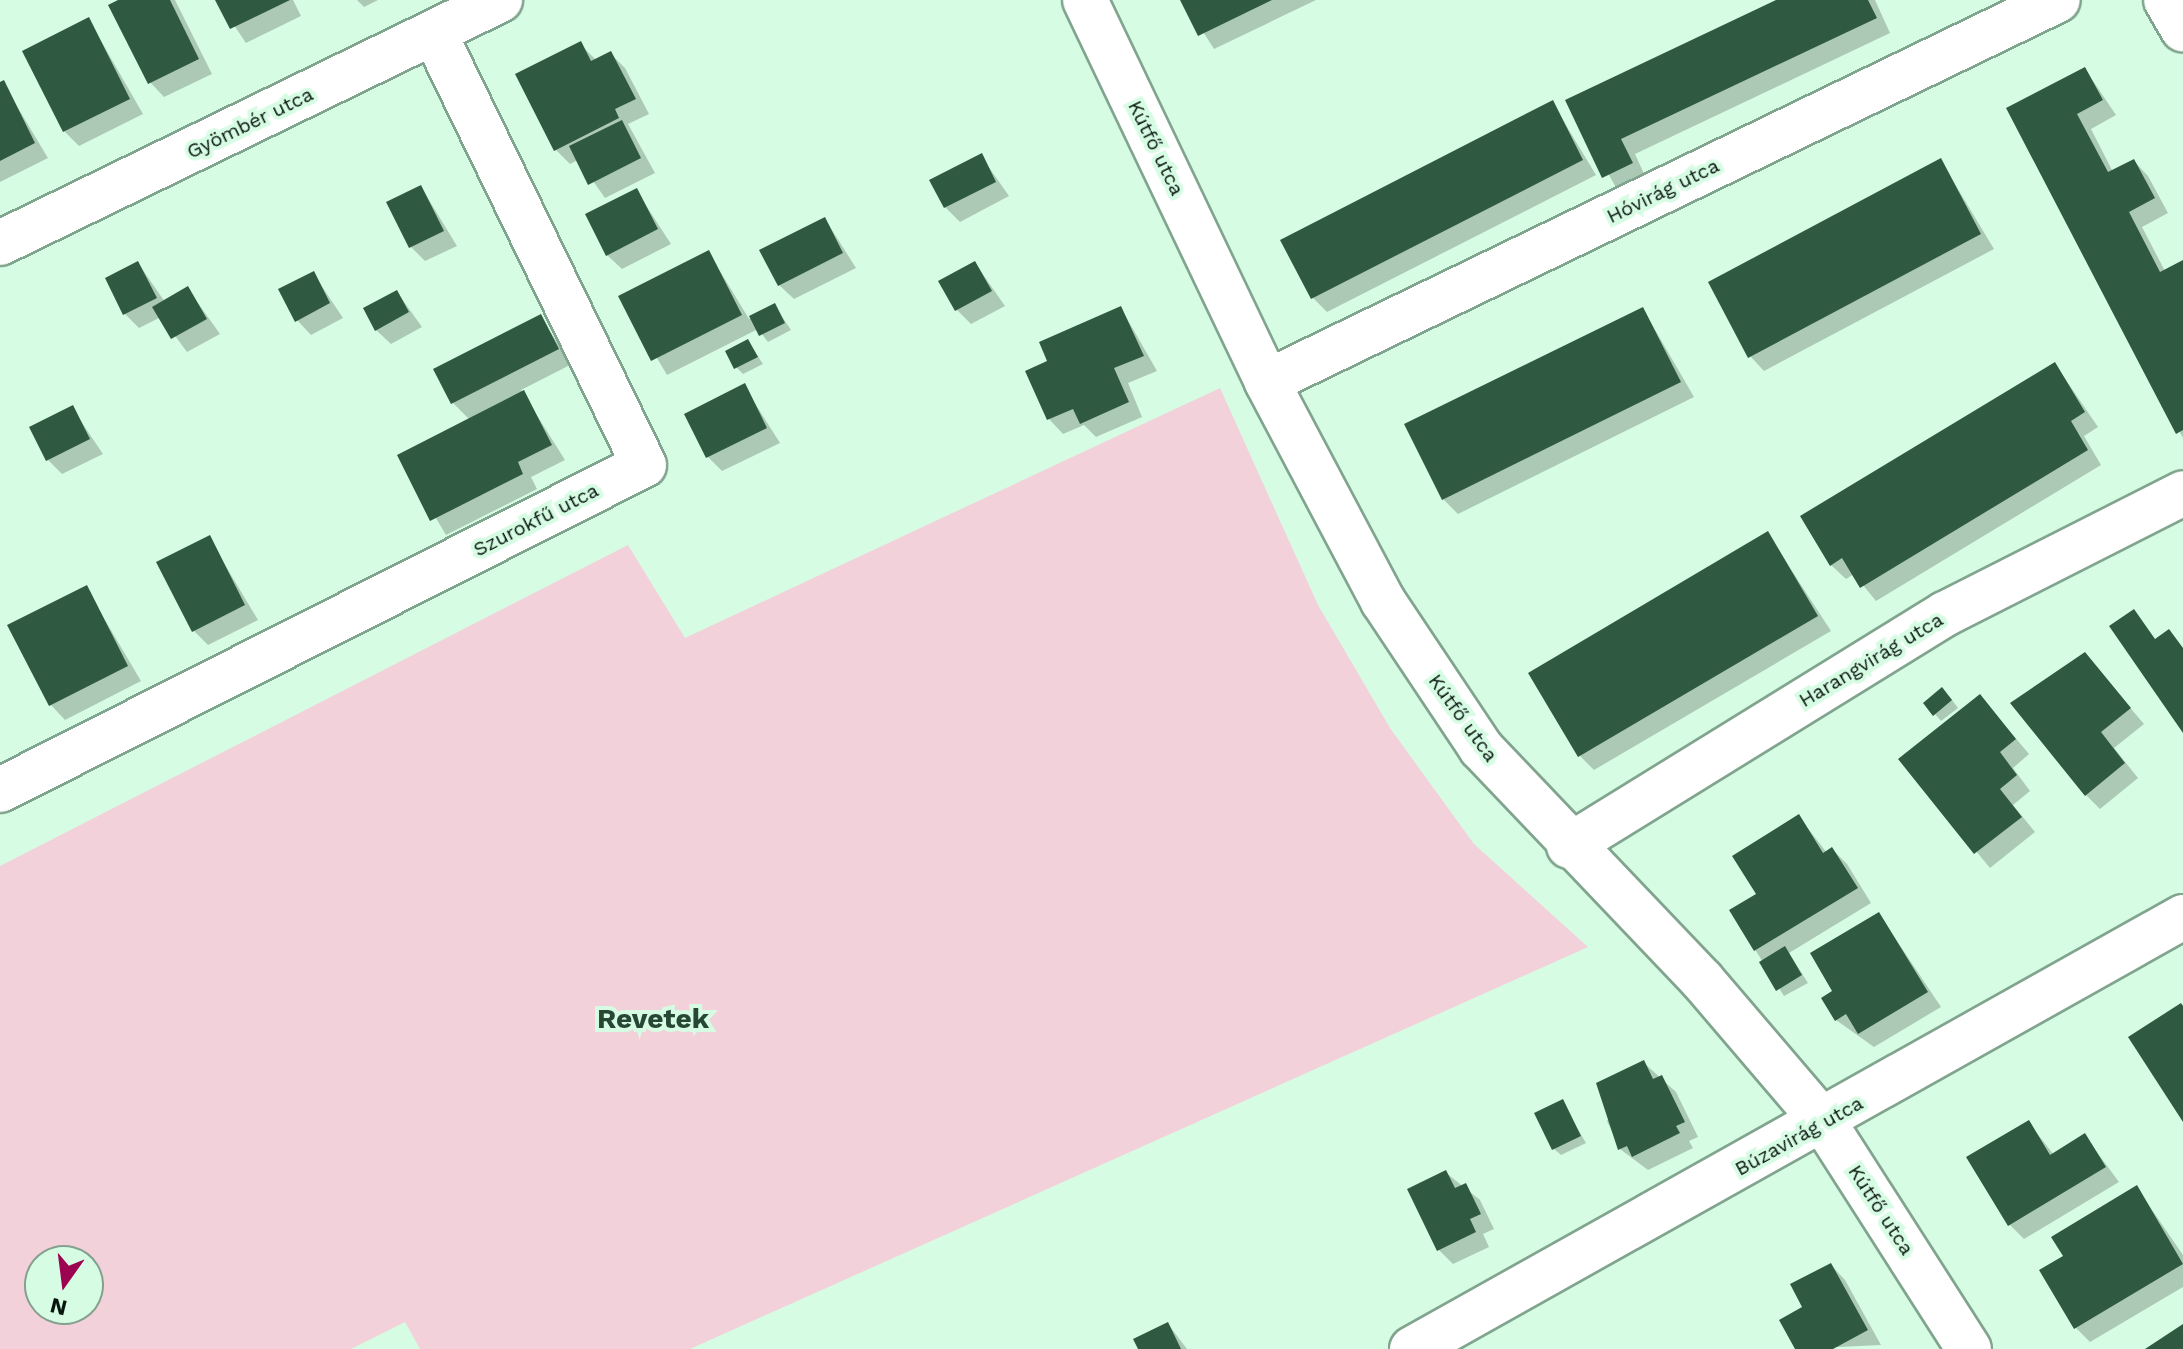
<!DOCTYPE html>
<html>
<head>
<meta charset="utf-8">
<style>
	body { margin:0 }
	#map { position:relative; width:2183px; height:1349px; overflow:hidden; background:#d7fce4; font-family:"Work Sans",sans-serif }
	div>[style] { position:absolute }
	.green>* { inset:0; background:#f3d1da }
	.shadow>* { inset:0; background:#0003 }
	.building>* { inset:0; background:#2f5a41 }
	.roads { filter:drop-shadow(2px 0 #81a48e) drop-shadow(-2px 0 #81a48e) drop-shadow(0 2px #81a48e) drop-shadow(0 -2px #81a48e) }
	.minor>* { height:44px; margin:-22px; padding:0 22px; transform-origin:22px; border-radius:22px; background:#fff }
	span { translate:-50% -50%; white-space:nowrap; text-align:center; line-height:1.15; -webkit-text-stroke:8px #d7fce4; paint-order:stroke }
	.street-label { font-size:20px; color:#09160e }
	.district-label { font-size:28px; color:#274634; font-weight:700 }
	.north { position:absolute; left:24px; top:1245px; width:80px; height:80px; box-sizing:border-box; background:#d7fce4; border:2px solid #85a08e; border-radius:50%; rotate:194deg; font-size:22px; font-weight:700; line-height:32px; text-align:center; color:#09160e }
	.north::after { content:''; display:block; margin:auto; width:28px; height:36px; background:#9c0451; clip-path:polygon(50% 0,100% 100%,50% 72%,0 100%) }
</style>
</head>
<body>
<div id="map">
	<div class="green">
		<i style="clip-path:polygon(evenodd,1220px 388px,1318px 605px,1390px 728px,1474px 844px,1588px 947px,690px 1349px,420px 1349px,405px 1322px,351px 1349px,0 1349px,0 866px,628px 545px,685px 638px,1220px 388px,40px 1261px,88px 1261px,88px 1309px,40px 1309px,40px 1261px)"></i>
	</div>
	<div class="shadow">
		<i style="clip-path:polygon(122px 0,175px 0,212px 74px,164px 97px,150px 82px)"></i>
		<i style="clip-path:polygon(217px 0,293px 0,301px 16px,246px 43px)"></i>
		<i style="clip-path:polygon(357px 0,378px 0,364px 7px)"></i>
		<i style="clip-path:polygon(1183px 0,1316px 0,1214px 49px)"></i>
		<i style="clip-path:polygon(1781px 0,1875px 0,1890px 33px,1635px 154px,1646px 178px,1618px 191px,1567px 101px)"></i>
		<i style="clip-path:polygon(89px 20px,143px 114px,79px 146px,64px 131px)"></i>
		<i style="clip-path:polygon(580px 44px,596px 60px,610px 53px,625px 68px,649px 114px,628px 124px,655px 173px,605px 198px,578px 160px,570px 164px,556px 150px)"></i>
		<i style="clip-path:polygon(2085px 69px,2116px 115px,2091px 129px,2113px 172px,2134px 161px,2148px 176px,2168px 213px,2142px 227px,2165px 271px,2183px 262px,2183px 438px,2008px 109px)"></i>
		<i style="clip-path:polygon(3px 83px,48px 158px,0 182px,0 84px)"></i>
		<i style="clip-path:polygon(1552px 102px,1596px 175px,1327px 312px,1313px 298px)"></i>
		<i style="clip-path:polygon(981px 156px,1009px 196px,960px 222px,945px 207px)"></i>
		<i style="clip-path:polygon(1941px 161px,1994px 249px,1764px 371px,1750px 356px)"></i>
		<i style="clip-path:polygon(421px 187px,457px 246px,425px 261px,411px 247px)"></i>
		<i style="clip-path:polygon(636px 190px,671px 244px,622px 269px,607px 255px)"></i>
		<i style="clip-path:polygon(825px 219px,856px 268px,794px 299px,779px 285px)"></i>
		<i style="clip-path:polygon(709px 253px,749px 319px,775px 306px,791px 330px,768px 342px,758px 329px,667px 375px,621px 297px)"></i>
		<i style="clip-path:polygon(138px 263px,165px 302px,188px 289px,220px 334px,187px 352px,161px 317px,139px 328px,125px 314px)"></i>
		<i style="clip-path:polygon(975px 263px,1005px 306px,971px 324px,957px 310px)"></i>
		<i style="clip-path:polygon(313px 273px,343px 318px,311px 335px,297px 320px)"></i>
		<i style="clip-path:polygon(397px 292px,422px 327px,391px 344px,376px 330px)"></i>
		<i style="clip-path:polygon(1121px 308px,1157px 371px,1128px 383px,1142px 417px,1096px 437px,1084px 425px,1063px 434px,1049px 419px,1050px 362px)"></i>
		<i style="clip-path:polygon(1643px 309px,1694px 397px,1458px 514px,1443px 499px)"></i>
		<i style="clip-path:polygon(540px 317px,572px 364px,521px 390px,565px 460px,531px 477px,537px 489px,446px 535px,399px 456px,470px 420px,452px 402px)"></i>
		<i style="clip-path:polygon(748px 341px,763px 364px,743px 374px,736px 367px)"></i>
		<i style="clip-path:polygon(2055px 364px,2098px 427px,2084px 436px,2101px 465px,1876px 601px,1854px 574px,1846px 579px,1831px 565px)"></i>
		<i style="clip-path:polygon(744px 386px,780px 443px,722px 471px,708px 457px)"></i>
		<i style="clip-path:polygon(72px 408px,103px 454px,62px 474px,48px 460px)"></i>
		<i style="clip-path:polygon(1768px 534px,1831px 631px,1594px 770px,1580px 756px)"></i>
		<i style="clip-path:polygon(209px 538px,258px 620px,208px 645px,194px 631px)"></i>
		<i style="clip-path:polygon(86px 588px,141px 681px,65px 720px,51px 705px)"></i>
		<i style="clip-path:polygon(2085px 655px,2144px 724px,2114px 748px,2138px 778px,2100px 809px,2086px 795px)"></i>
		<i style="clip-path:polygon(1949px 696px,1958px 708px,1941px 721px,1935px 714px)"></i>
		<i style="clip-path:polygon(1980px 696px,2029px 754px,2013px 768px,2030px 791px,2013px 805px,2035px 832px,1990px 868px,1901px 760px)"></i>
		<i style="clip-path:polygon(1799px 817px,1827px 853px,1832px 849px,1847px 864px,1871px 903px,1789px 953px,1808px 983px,1784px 996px,1731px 911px,1758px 894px)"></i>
		<i style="clip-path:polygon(1879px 914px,1941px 1007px,1874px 1047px,1836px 1020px,1835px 992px)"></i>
		<i style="clip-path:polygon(1643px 1062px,1676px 1092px,1698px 1137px,1689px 1141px,1693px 1148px,1648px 1170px,1620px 1149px,1607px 1121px)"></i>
		<i style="clip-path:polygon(1562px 1102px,1586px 1143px,1561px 1155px,1554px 1149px)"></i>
		<i style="clip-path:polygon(2028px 1122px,2054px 1155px,2085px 1136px,2119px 1182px,2024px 1239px,2010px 1225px)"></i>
		<i style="clip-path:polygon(1445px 1172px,1480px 1200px,1494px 1229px,1483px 1234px,1489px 1247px,1453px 1264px,1439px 1250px)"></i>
		<i style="clip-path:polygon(2137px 1188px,2183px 1255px,2183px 1287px,2090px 1342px,2076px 1328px,2066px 1257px)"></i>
		<i style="clip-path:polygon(1831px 1265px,1845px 1280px,1881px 1345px,1797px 1349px,1805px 1308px)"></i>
		<i style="clip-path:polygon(1168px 1324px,1187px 1349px,1140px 1349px)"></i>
	</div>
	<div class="building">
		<i style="clip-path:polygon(118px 0,170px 0,199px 59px,148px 84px,108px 5px)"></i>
		<i style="clip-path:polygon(215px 0,290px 0,230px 29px)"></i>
		<i style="clip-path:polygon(1180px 0,1272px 0,1198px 36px)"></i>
		<i style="clip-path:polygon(1776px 0,1868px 0,1877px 18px,1621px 139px,1633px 163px,1602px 178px,1565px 100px)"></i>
		<i style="clip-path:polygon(89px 17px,130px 99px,63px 132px,22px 51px)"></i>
		<i style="clip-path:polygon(581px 41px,591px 61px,611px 51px,636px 99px,615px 109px,619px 118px,554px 151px,515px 74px)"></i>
		<i style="clip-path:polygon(2085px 67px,2103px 100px,2077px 114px,2108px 172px,2134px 159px,2155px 198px,2129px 212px,2160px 272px,2183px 260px,2183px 430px,2176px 434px,2006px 108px)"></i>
		<i style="clip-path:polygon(4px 80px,35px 143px,0 161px,0 82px)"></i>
		<i style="clip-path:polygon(1553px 100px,1583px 160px,1311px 299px,1280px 240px)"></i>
		<i style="clip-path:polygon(622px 120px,641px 158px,588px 185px,569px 146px)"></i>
		<i style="clip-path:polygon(982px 153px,996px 182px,944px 208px,929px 180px)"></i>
		<i style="clip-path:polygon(1941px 158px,1981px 234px,1748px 358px,1708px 282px)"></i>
		<i style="clip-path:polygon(421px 185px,444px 231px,409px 248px,386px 202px)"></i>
		<i style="clip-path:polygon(637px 188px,658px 229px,606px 256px,585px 214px)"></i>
		<i style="clip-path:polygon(825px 217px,843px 253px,778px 286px,759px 250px)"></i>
		<i style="clip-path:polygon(709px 250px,742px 315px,651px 361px,618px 296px)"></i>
		<i style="clip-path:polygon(138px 261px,157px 298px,123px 315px,105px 278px)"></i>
		<i style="clip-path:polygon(975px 261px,992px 291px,955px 311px,938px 281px)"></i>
		<i style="clip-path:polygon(314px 271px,330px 303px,295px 322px,278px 289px)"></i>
		<i style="clip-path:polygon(188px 286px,207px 319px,171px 339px,152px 307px)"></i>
		<i style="clip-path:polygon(397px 290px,409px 312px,375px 331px,363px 308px)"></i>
		<i style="clip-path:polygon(775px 303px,785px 323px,759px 336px,749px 316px)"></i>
		<i style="clip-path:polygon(1121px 306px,1144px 356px,1114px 368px,1129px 402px,1080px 424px,1073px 409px,1047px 420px,1025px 371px,1047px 361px,1039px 342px)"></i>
		<i style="clip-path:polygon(1643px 307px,1681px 382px,1442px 500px,1404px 424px)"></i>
		<i style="clip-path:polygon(541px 314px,559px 349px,451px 404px,433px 369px)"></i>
		<i style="clip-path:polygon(748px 339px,758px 357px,734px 369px,725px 351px)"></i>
		<i style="clip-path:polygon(2055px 362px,2085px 412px,2071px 421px,2088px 450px,1860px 588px,1842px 558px,1830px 566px,1800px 516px)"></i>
		<i style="clip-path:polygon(745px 383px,767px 428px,706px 458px,684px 414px)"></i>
		<i style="clip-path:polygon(524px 390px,552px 445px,518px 462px,523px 474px,430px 521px,397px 455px)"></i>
		<i style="clip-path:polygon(73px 405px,90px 439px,46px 461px,29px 427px)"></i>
		<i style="clip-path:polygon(1768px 531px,1818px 616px,1578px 757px,1528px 673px)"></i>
		<i style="clip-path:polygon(210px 535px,245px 605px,192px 632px,156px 562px)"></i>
		<i style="clip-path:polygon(87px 585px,128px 666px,49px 706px,7px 625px)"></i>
		<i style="clip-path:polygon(2134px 609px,2155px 639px,2169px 629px,2183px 648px,2183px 733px,2109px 626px)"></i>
		<i style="clip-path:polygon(2085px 652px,2131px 708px,2101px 732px,2125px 763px,2085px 796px,2010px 703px)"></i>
		<i style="clip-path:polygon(1942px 687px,1952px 700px,1933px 716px,1923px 703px)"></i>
		<i style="clip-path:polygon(1980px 694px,2016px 739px,2000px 752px,2017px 775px,2000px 789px,2022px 817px,1974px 854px,1898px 759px)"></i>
		<i style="clip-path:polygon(1799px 814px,1823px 853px,1832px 847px,1858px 888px,1754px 951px,1729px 910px,1756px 894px,1732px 856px)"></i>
		<i style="clip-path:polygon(1879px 912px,1928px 992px,1858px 1034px,1846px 1014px,1835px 1021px,1821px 998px,1832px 991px,1810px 953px)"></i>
		<i style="clip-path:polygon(1785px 946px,1802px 975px,1776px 991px,1759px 962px)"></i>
		<i style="clip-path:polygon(2181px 1003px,2183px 1006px,2183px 1122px,2128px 1037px)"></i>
		<i style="clip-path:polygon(1644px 1060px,1653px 1079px,1662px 1075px,1685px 1122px,1676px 1126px,1680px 1133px,1632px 1157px,1627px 1146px,1618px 1150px,1596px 1083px)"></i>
		<i style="clip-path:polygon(1563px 1099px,1581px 1136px,1552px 1150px,1534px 1113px)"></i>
		<i style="clip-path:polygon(2029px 1120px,2050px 1155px,2085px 1133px,2106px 1167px,2008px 1226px,1966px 1157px)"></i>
		<i style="clip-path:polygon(1446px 1170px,1455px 1188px,1466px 1183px,1481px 1214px,1470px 1219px,1476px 1232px,1437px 1251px,1407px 1189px)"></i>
		<i style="clip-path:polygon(2137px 1185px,2183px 1264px,2074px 1329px,2039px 1270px,2063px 1256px,2051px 1237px)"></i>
		<i style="clip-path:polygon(1831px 1263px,1868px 1330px,1833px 1349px,1795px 1349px,1779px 1320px,1802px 1307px,1790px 1284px)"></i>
		<i style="clip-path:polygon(1168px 1322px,1181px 1349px,1138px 1349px,1133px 1339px)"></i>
		<i style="clip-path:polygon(2183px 1324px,2183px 1349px,2145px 1349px)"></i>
	</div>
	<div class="roads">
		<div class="minor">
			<i style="left:1085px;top:0;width:423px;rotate:64.5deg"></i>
			<i style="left:1267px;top:382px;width:248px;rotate:62.1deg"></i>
			<i style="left:1383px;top:601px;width:177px;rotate:56.3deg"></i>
			<i style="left:1481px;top:748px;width:320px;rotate:46.4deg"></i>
			<i style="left:1702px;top:980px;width:189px;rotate:49.5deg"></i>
			<i style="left:1825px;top:1124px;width:267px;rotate:57.4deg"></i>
			<i style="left:2166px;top:0;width:34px;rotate:60deg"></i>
			<i style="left:0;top:243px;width:556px;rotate:-25.92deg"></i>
			<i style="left:1267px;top:382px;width:878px;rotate:-25.78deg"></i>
			<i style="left:0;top:790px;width:721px;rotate:-26.78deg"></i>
			<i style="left:644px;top:465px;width:479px;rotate:-115.9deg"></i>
			<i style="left:1569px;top:846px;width:442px;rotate:-31.7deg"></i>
			<i style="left:1945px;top:614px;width:267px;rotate:-26.9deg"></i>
			<i style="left:1412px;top:1349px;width:884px;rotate:-29.26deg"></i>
		</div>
	</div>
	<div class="street-label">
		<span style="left:250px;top:123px;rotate:-26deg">Gyömbér utca</span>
		<span style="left:1156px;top:148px;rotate:64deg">Kútfő utca</span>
		<span style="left:1663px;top:191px;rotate:-26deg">Hóvirág utca</span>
		<span style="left:536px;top:520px;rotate:-27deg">Szurokfű utca</span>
		<span style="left:1871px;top:660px;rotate:-31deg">Harangvirág utca</span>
		<span style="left:1463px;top:718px;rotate:54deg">Kútfő utca</span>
		<span style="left:1799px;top:1136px;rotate:-29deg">Búzavirág utca</span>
		<span style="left:1881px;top:1210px;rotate:57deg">Kútfő utca</span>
	</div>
	<div class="district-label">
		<span style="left:653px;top:1019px">Revetek</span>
	</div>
	<div class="north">N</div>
</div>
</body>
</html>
